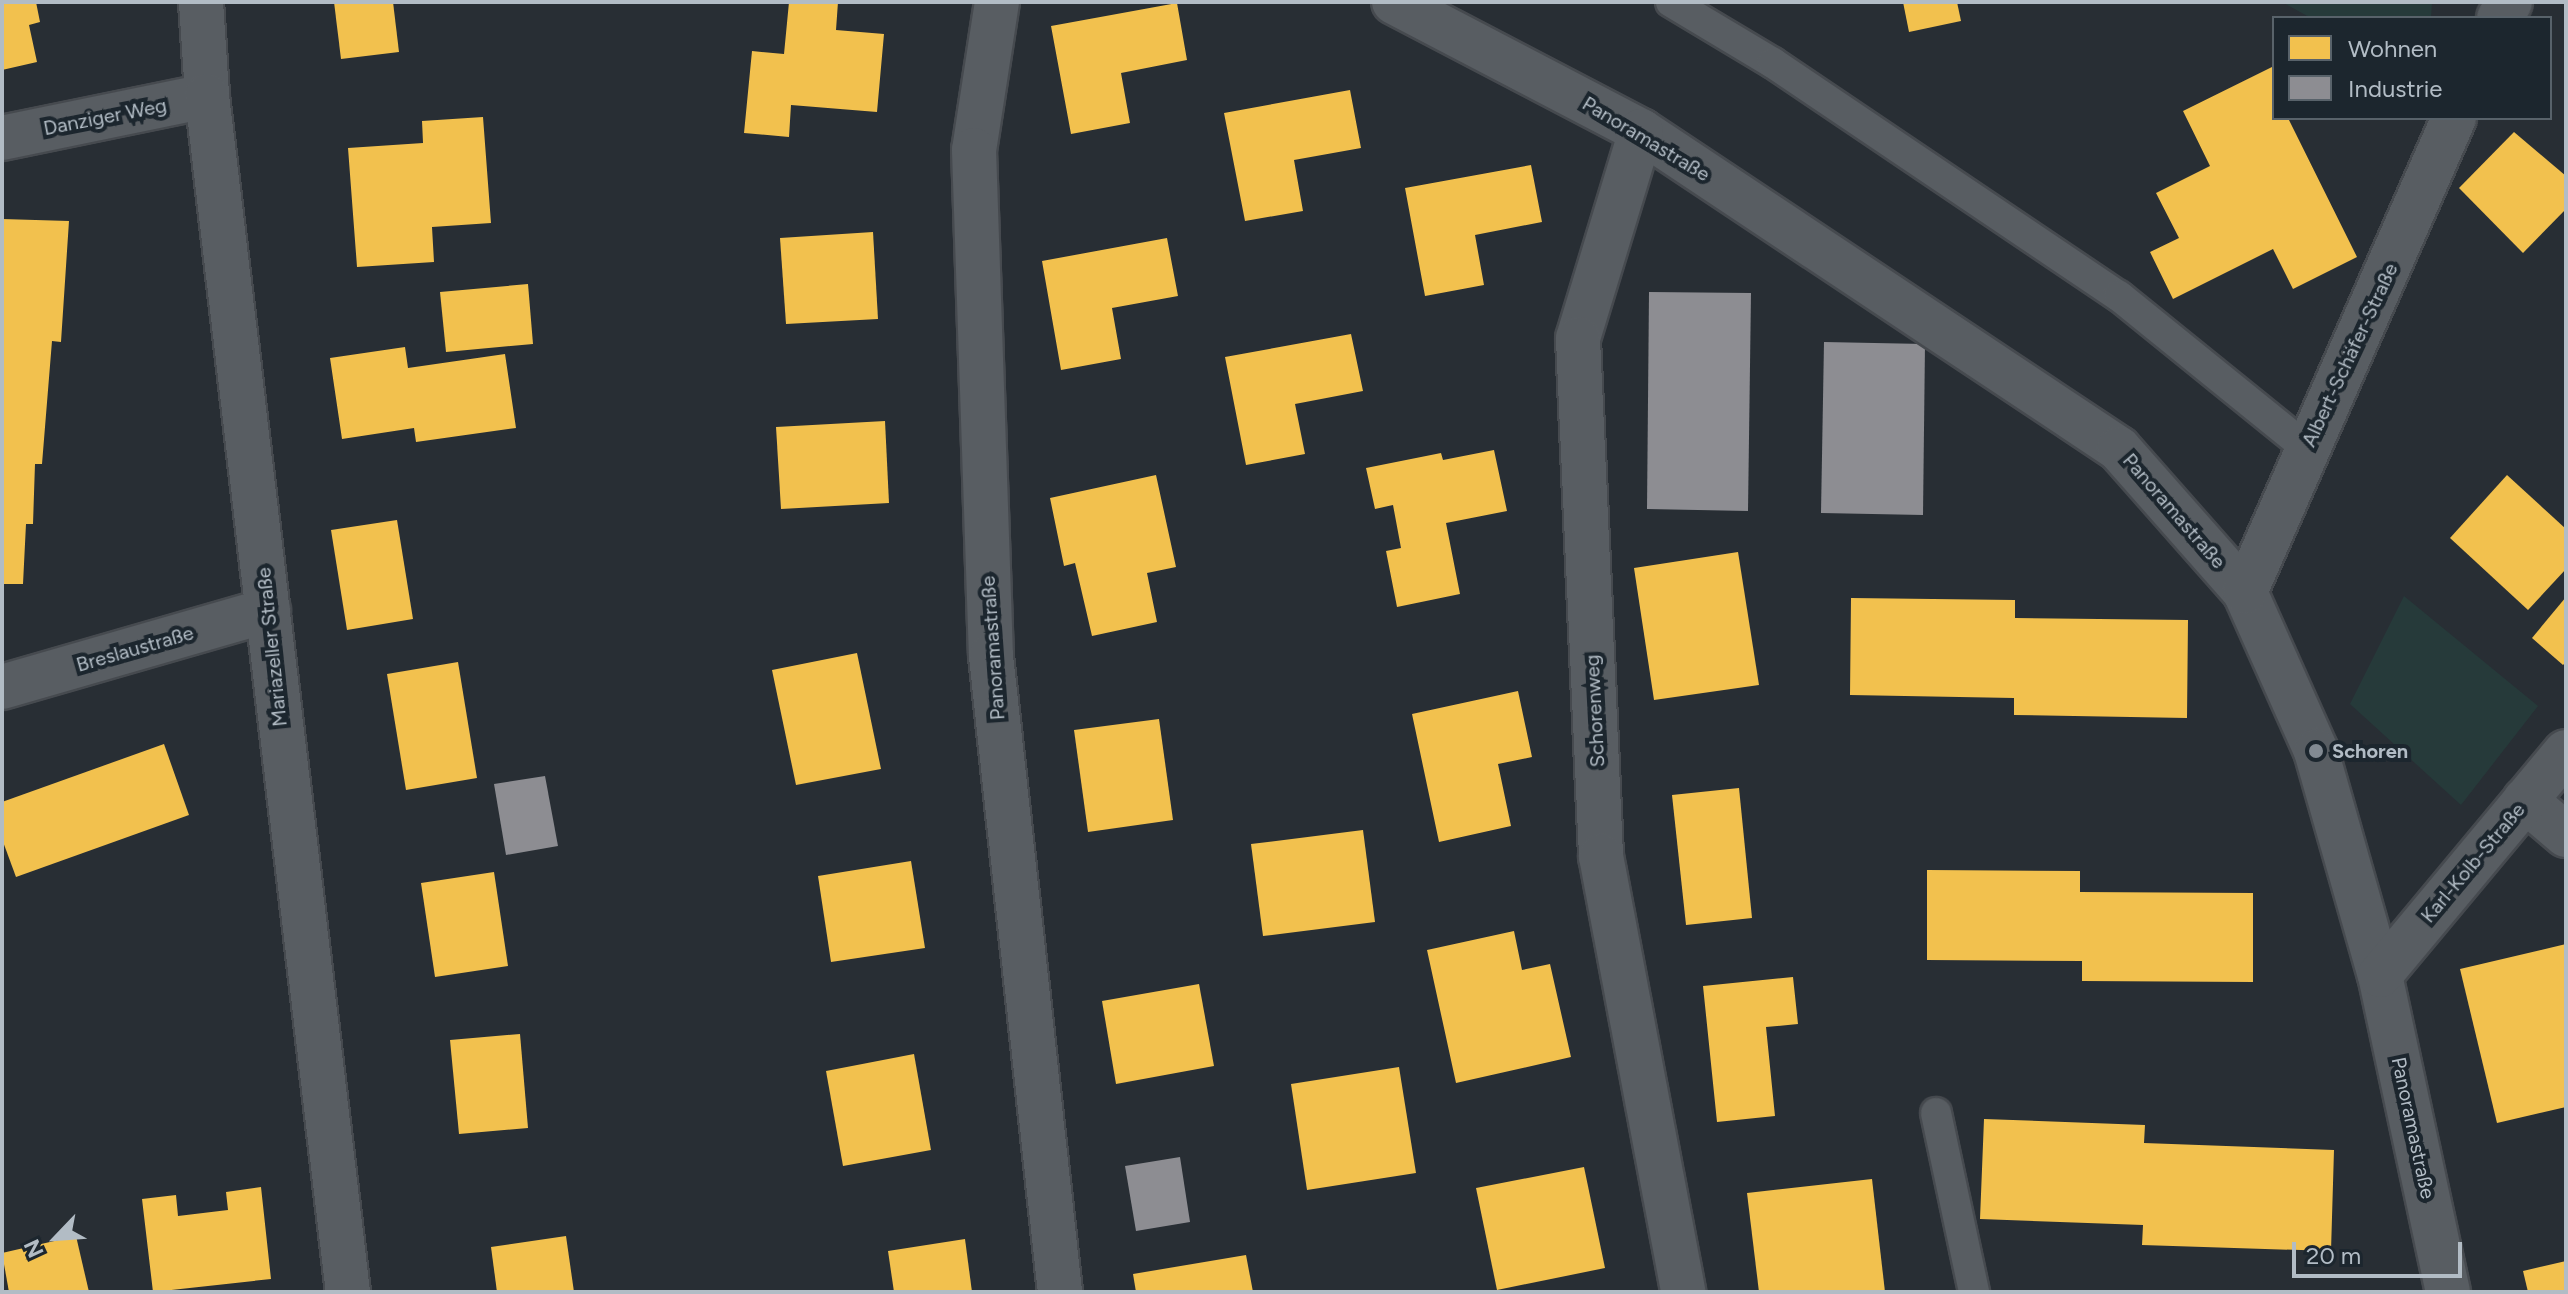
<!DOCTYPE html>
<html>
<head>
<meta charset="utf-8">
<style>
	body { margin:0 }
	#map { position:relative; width:2568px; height:1294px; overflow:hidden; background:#282e34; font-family:Figtree,sans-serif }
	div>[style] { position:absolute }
	.green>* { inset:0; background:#263a3a }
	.homes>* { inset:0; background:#f2c14e }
	.industry>* { inset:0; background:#8d8d92 }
	.roads { filter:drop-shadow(2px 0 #464a4f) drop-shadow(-2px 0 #464a4f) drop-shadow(0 2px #464a4f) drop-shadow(0 -2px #464a4f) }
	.service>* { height:30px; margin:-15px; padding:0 15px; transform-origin:15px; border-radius:15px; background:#585d62 }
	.minor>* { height:44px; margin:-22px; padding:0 22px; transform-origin:22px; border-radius:22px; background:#585d62 }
	.tertiary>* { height:44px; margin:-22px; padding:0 22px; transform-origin:22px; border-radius:22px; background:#585d62 }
	.dots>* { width:22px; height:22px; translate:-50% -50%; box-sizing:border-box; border:4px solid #1c262e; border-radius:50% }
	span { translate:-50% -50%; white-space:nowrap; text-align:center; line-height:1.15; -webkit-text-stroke:8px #1c262e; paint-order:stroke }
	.street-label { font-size:20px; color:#b2bcc5 }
	.poi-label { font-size:20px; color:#b2bcc5; font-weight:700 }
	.left { translate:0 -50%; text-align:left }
	.frame { position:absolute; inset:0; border:4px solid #b2bcc5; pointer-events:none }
	.legend { position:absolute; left:2272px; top:16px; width:280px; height:104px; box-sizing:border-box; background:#1c262e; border:2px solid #58626a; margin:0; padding:10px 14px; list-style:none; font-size:24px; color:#b2bcc5 }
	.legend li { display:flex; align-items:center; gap:16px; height:40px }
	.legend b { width:40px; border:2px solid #58626a }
	.north { position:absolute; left:16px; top:1198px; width:80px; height:80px; -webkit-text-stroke:6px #1c262e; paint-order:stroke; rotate:245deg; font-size:22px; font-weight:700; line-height:32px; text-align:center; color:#b2bcc5 }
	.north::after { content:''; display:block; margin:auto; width:28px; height:36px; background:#b2bcc5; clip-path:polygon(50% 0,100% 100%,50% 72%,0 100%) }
	.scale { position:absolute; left:2292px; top:1242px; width:170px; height:36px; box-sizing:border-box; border:4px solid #b2bcc5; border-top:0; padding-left:10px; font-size:24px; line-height:28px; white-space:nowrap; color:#b2bcc5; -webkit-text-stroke:6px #1c262e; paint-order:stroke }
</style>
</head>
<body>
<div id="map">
	<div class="green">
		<i style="clip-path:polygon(2282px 2px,2432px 2px,2431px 18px,2311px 18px)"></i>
		<i style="clip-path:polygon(2404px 596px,2538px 706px,2461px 805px,2350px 704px)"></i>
	</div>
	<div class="homes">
		<i style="clip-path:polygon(2px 2px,36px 2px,40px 22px,29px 25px,37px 62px,2px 70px)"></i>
		<i style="clip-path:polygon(334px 2px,393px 2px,399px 52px,341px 59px)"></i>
		<i style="clip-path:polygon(789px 2px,838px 2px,836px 30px,884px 34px,877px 112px,791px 105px,789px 137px,744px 133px,752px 51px,784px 54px)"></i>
		<i style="clip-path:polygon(1903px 2px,1957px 2px,1961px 21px,1909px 32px)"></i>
		<i style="clip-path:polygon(1177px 3px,1187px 60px,1121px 73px,1130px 123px,1071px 134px,1051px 26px)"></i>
		<i style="clip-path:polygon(2274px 66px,2274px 118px,2288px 118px,2357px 257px,2293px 289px,2273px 249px,2173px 299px,2150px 252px,2179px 238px,2156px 193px,2210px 166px,2183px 111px)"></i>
		<i style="clip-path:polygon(1350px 90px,1361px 148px,1294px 160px,1303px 211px,1245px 221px,1224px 113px)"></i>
		<i style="clip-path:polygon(483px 117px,491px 223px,432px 227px,434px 262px,357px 267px,348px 148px,423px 143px,422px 121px)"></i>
		<i style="clip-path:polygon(2514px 132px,2566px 176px,2566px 209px,2523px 253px,2459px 188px)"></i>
		<i style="clip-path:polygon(1531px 165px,1542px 222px,1475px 235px,1484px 285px,1425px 296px,1405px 188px)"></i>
		<i style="clip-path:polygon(2px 219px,69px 221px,61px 342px,52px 341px,42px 464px,35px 464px,33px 524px,26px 524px,23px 584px,2px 584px)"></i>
		<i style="clip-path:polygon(873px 232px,878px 319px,786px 324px,780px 238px)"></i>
		<i style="clip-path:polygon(1167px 238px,1178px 296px,1112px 308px,1121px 359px,1061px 370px,1042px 261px)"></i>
		<i style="clip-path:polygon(528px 284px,533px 344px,446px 352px,440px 292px)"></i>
		<i style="clip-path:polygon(1351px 334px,1363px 391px,1295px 404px,1305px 454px,1246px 465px,1225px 357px)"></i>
		<i style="clip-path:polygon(405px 347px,408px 368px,505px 354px,516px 428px,416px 442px,414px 428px,342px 439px,330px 358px)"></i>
		<i style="clip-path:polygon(885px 421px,889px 503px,781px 509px,776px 427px)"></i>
		<i style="clip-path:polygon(1494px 450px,1507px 511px,1446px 523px,1460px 594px,1397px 607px,1386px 551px,1401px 548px,1393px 505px,1375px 509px,1366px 468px,1441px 453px,1443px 460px)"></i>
		<i style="clip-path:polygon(1156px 475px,1176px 567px,1147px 573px,1157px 622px,1092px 636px,1075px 563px,1064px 566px,1050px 498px)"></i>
		<i style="clip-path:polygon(2507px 475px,2566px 529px,2566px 569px,2528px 610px,2450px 538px)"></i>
		<i style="clip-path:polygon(397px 520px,413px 619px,347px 630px,331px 530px)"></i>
		<i style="clip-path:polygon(1738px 552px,1759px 685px,1654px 700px,1634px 568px)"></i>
		<i style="clip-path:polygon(2566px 597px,2566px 662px,2563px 665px,2532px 638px)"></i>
		<i style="clip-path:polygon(1851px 598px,2015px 600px,2015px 618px,2188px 620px,2187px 718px,2014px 715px,2014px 698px,1850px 695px)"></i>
		<i style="clip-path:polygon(857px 653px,881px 769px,796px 785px,772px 670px)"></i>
		<i style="clip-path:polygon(458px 662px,477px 778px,406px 790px,387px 674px)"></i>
		<i style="clip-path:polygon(1518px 691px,1532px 757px,1498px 764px,1511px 826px,1439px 842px,1412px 714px)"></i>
		<i style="clip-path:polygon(1159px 719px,1173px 820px,1088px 832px,1074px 730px)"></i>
		<i style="clip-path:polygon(164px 744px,189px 815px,16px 877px,2px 839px,2px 802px)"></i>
		<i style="clip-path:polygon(1739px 788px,1752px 918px,1686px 925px,1672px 795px)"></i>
		<i style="clip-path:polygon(1363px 830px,1375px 922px,1263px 936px,1251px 844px)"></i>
		<i style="clip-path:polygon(911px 861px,925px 948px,831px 962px,818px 876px)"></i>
		<i style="clip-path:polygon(1927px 870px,2080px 871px,2080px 892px,2253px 893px,2253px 982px,2082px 981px,2082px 961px,1927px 960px)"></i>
		<i style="clip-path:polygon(494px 872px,508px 966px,435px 977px,421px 883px)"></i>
		<i style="clip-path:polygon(1514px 931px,1522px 970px,1550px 964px,1571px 1057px,1456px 1083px,1427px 950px)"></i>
		<i style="clip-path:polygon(2566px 944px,2566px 1107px,2497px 1123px,2460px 969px)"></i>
		<i style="clip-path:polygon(1793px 977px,1798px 1024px,1766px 1027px,1775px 1116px,1717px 1122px,1703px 986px)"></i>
		<i style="clip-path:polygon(1199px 984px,1214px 1066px,1116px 1084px,1102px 1001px)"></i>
		<i style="clip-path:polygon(520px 1034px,528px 1128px,459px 1134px,450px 1040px)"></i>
		<i style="clip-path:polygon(914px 1054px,931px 1150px,843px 1166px,826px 1071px)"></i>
		<i style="clip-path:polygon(1399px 1067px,1416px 1173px,1307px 1190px,1291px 1084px)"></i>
		<i style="clip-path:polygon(1984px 1119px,2145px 1125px,2144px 1143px,2334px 1150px,2331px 1251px,2142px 1245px,2143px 1225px,1980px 1219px)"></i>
		<i style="clip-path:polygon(1584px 1167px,1605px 1268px,1497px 1290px,1476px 1188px)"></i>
		<i style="clip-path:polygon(1872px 1179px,1885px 1292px,1759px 1292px,1747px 1193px)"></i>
		<i style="clip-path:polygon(261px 1187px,271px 1279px,153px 1292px,142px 1199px,176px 1195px,178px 1216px,228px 1210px,226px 1192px)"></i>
		<i style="clip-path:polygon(76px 1236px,89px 1292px,9px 1292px,2px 1253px)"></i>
		<i style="clip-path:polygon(566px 1236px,574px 1292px,497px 1292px,491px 1247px)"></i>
		<i style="clip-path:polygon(965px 1239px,972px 1292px,894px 1292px,888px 1251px)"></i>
		<i style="clip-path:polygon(1246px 1255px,1253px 1292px,1136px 1292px,1133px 1274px)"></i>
		<i style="clip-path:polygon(2566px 1261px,2566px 1292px,2528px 1292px,2523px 1271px)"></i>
	</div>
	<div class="industry">
		<i style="clip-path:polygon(1649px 292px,1751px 293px,1748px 511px,1647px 509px)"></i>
		<i style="clip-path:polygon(1824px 342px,1925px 344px,1923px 515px,1821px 513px)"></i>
		<i style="clip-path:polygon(545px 776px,558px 846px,506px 855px,494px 784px)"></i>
		<i style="clip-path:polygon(1180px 1157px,1190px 1222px,1136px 1231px,1125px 1166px)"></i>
	</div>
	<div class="roads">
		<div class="service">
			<i style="left:1671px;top:2px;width:119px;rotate:30.9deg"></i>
			<i style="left:1773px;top:63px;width:417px;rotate:34deg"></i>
			<i style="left:2119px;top:296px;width:242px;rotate:39deg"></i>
			<i style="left:1936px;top:1113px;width:183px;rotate:78deg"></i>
		</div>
		<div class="minor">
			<i style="left:997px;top:2px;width:150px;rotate:98.8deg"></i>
			<i style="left:974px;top:150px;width:506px;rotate:88.08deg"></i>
			<i style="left:991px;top:656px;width:640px;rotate:83.81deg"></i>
			<i style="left:1394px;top:2px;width:279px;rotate:27.6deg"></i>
			<i style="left:1641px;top:131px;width:574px;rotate:33.63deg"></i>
			<i style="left:2119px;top:449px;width:191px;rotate:48.6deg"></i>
			<i style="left:2245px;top:592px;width:174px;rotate:65.9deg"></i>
			<i style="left:2316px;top:751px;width:233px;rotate:74.1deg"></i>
			<i style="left:2380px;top:975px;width:324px;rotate:77.9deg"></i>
			<i style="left:2499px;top:18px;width:19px;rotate:-55deg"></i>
			<i style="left:1641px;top:131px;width:217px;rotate:106.9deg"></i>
			<i style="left:1578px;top:339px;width:518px;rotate:87.45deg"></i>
			<i style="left:1601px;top:856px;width:444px;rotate:79.3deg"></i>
			<i style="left:2px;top:138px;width:209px;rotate:-11.6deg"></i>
			<i style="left:2245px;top:592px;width:518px;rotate:-66.21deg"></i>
			<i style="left:2px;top:687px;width:277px;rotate:-16.1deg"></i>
			<i style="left:2525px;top:800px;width:54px;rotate:40.5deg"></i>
			<i style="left:2380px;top:975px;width:290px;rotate:-50.2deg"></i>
		</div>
		<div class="tertiary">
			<i style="left:201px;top:2px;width:94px;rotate:86.3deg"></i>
			<i style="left:207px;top:96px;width:1204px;rotate:83.28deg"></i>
		</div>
	</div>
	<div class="dots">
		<i style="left:2316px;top:751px;background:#828a92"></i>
	</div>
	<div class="street-label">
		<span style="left:105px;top:117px;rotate:-11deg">Danziger Weg</span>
		<span style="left:1646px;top:139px;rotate:31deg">Panoramastraße</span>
		<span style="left:2350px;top:355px;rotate:-65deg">Albert-Schäfer-Straße</span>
		<span style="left:2174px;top:511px;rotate:49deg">Panoramastraße</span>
		<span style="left:272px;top:647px;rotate:-96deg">Mariazeller Straße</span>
		<span style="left:993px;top:648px;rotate:-94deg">Panoramastraße</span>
		<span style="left:135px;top:649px;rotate:-16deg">Breslaustraße</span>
		<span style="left:1595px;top:711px;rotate:-93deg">Schorenweg</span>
		<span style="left:2473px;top:863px;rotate:-50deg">Karl-Kolb-Straße</span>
		<span style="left:2413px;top:1128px;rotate:78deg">Panoramastraße</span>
	</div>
	<div class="poi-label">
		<span class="left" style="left:2332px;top:751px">Schoren</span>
	</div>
	<div class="frame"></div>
	<ul class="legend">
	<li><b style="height:22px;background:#f2c14e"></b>Wohnen</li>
	<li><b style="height:22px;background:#8d8d92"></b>Industrie</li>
	</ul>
	<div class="north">N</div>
	<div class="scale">20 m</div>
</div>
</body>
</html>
